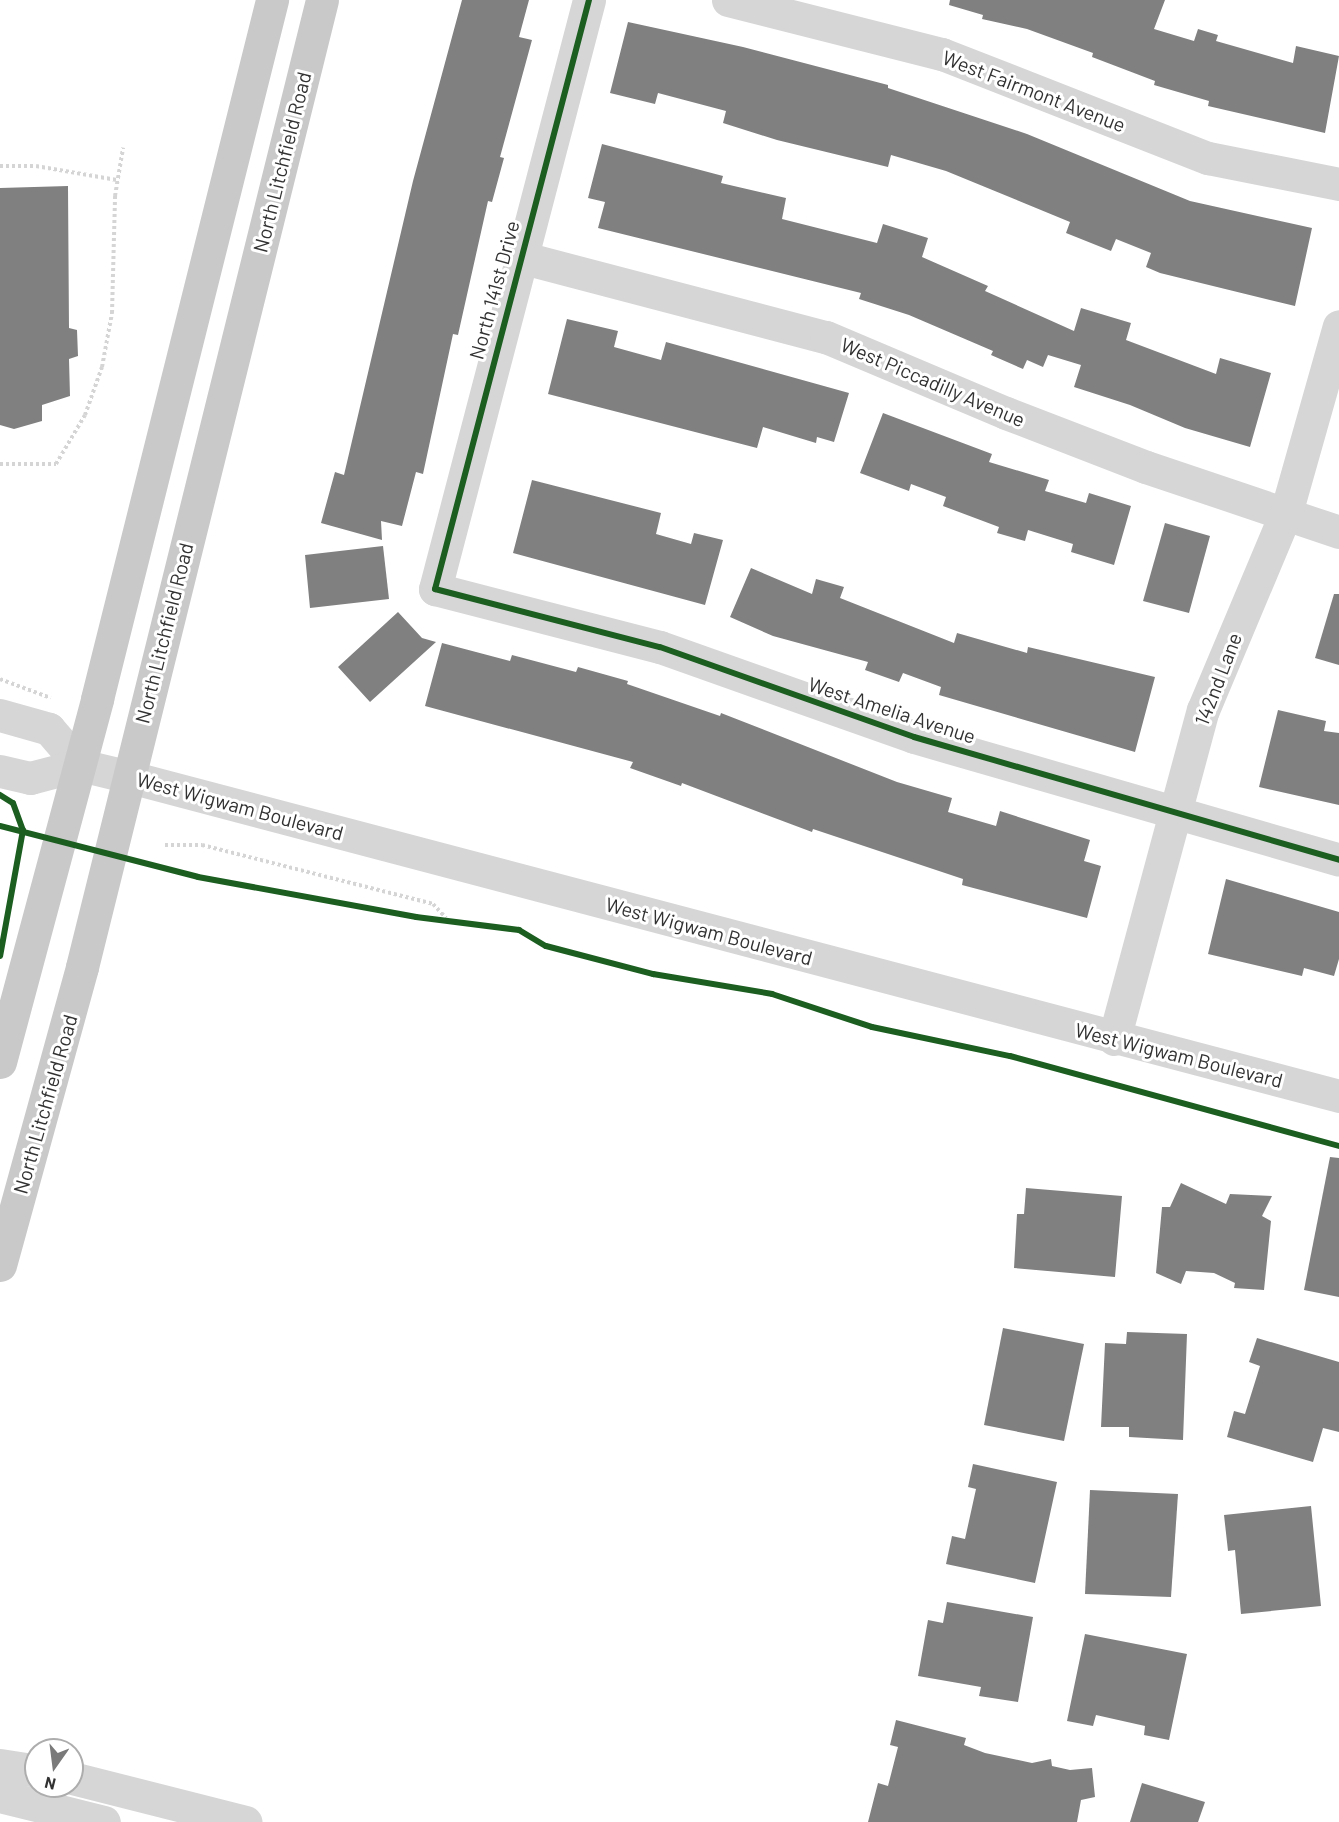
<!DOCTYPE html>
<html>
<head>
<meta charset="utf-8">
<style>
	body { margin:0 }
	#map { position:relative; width:1339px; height:1822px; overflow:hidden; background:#fff; font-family:Barlow,sans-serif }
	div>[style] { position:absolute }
	.building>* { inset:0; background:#808080 }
	.path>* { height:4px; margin-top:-2px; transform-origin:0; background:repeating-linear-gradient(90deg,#d5d5d5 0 3px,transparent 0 6px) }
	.minor>* { height:33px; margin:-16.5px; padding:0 16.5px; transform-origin:16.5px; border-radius:16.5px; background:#d6d6d6 }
	.major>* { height:33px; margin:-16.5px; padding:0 16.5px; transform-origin:16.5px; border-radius:16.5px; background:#c9c9c9 }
	.cycleway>* { height:6px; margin:-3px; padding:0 3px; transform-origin:3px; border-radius:3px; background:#1b5e20 }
	span { translate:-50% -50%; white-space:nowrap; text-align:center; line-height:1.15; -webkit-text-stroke:6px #fff; paint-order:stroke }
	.street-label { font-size:20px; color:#323232 }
	.north { position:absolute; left:24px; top:1738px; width:60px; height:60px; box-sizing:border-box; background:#fff; border:2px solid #adadad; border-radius:50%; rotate:194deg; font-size:16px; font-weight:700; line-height:24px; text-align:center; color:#323232 }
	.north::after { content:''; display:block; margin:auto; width:21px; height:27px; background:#7a7a7a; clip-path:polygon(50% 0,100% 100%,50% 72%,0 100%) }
</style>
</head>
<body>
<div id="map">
	<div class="building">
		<i style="clip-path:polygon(462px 0,529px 0,519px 37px,532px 40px,500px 157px,504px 158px,492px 202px,488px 201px,458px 335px,453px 334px,423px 474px,416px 472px,402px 526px,381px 521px,382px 540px,321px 523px,335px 472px,344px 475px,413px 181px)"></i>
		<i style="clip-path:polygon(950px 0,1165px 0,1154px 29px,1194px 41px,1198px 29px,1218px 35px,1216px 41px,1293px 63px,1296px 46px,1339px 56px,1325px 133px,1208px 106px,1209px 101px,1154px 85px,1155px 81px,1092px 57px,1093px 53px,1027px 29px,982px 19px,983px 15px,949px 5px)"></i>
		<i style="clip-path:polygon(628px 22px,743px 47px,888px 85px,888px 88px,1027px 134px,1190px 201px,1312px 228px,1295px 306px,1160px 273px,1146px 267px,1151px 253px,1116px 239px,1111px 251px,1066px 233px,1070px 222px,946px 171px,891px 155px,888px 167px,777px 140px,723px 123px,726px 111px,658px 93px,655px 104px,610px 93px)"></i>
		<i style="clip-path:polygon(602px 144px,723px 176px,721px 183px,786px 198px,782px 219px,877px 243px,883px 224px,928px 238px,922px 257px,988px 286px,985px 291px,1074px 331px,1081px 308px,1131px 323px,1126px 340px,1216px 374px,1220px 358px,1271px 373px,1250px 447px,1185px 428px,1130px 405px,1074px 387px,1081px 365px,1048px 355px,1043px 367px,1027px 360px,1023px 369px,991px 355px,993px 351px,909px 315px,859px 299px,861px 293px,598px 228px,605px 202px,588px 198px)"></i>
		<i style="clip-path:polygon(68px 186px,69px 328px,77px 330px,78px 356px,69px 359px,70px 396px,42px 405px,42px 421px,14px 429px,0 425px,0 188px)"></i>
		<i style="clip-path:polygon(567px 319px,618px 331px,614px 347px,661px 360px,666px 342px,849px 393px,834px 442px,817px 437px,816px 443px,763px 427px,757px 448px,548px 394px)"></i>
		<i style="clip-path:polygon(883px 413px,992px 454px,989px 462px,1049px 480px,1045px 491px,1086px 503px,1089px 493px,1131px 506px,1114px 565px,1071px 552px,1073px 544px,1028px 530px,1025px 541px,997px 533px,999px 527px,943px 506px,946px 497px,911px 484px,909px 491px,860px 473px)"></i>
		<i style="clip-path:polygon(532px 480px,661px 513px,656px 534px,691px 544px,694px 533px,723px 540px,705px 605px,513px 553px)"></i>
		<i style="clip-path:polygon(1165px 523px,1210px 536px,1189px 613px,1143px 601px)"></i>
		<i style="clip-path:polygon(383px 546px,389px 599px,310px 608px,305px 555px)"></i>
		<i style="clip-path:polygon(751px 568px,812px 594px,816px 579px,844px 587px,840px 598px,954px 643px,957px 633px,1027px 653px,1028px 647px,1155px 677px,1135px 752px,939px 695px,941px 687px,903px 673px,899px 682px,865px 670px,868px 662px,773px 636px,730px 617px)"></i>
		<i style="clip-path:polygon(1334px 594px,1339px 594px,1339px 665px,1315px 658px)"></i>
		<i style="clip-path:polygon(398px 612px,422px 638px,436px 642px,370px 702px,338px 667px)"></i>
		<i style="clip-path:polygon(442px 643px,510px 661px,512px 655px,576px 672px,578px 667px,628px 681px,627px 684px,720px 716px,721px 713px,897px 782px,952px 798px,948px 812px,996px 826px,1000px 811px,1090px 840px,1084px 861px,1101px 866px,1087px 918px,962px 885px,963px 879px,813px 829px,812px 832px,682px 783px,681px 786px,630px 768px,633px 762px,425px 706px)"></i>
		<i style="clip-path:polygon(1278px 710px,1326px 721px,1324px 731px,1339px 733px,1339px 805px,1259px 787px)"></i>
		<i style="clip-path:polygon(1226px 879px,1339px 912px,1339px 959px,1334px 976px,1304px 968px,1302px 976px,1208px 954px)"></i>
		<i style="clip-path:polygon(1330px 1157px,1339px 1158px,1339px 1297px,1304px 1290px)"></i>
		<i style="clip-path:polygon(1181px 1183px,1226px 1204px,1230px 1194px,1272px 1196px,1262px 1216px,1271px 1221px,1264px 1290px,1234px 1288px,1235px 1283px,1214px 1273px,1186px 1271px,1181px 1284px,1156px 1273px,1162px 1207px,1170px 1207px)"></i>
		<i style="clip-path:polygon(1026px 1188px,1122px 1196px,1115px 1277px,1014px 1268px,1017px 1214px,1024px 1214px)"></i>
		<i style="clip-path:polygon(1003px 1328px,1084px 1344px,1064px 1441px,984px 1425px)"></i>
		<i style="clip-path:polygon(1127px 1332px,1187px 1334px,1183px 1440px,1129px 1437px,1129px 1427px,1101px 1427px,1105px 1343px,1126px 1344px)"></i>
		<i style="clip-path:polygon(1257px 1338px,1339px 1362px,1339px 1432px,1323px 1428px,1313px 1462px,1227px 1437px,1234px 1411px,1245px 1414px,1260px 1366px,1249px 1362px)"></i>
		<i style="clip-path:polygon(973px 1464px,1057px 1482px,1035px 1583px,946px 1564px,952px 1536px,965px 1539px,976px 1489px,968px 1487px)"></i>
		<i style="clip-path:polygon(1090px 1490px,1178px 1494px,1171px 1597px,1085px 1594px)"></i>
		<i style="clip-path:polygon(1311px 1506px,1321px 1606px,1241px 1614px,1235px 1550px,1228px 1551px,1224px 1515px)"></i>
		<i style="clip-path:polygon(947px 1602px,1033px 1617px,1018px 1702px,979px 1696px,981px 1687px,918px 1676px,928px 1620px,943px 1623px)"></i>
		<i style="clip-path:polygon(1085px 1634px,1187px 1654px,1169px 1740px,1144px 1735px,1145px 1726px,1096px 1715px,1093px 1726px,1067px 1721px)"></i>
		<i style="clip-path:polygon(896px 1720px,966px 1738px,964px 1745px,985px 1753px,1032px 1763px,1051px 1759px,1052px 1766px,1070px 1770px,1092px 1768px,1095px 1797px,1081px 1800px,1077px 1822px,868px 1822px,878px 1783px,888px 1786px,898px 1747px,890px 1745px)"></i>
		<i style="clip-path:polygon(1142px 1783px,1205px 1802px,1198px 1822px,1130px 1822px)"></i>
	</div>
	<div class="path">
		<i style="left:0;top:166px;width:36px"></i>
		<i style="left:36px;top:166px;width:82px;rotate:9.8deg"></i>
		<i style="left:0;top:464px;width:56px"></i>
		<i style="left:56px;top:464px;width:57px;rotate:-59.4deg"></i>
		<i style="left:85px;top:415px;width:51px;rotate:-70.5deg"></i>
		<i style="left:102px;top:367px;width:55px;rotate:-79.5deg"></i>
		<i style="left:112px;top:313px;width:117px;rotate:-88.5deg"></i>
		<i style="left:115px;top:196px;width:49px;rotate:-80.5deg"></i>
		<i style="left:0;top:679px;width:54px;rotate:20.4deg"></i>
		<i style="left:165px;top:845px;width:37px"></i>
		<i style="left:202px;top:845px;width:238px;rotate:14.3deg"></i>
		<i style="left:433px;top:904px;width:19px;rotate:47deg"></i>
	</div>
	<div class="minor">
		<i style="left:589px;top:0;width:609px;rotate:104.65deg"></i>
		<i style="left:435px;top:589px;width:232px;rotate:14.5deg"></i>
		<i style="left:660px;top:647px;width:269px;rotate:19.5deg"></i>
		<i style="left:914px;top:737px;width:442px;rotate:16.1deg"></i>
		<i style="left:728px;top:0;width:221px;rotate:14.2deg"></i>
		<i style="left:942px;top:54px;width:286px;rotate:21.4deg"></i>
		<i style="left:1208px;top:158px;width:134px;rotate:11.2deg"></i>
		<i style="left:520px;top:257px;width:316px;rotate:14.7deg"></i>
		<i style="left:826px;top:337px;width:195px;rotate:22.9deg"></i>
		<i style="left:1006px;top:413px;width:150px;rotate:21.1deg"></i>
		<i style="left:1146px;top:467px;width:204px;rotate:18.6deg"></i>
		<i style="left:0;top:715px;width:51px;rotate:15.9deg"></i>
		<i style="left:49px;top:729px;width:48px;rotate:49.3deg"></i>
		<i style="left:0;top:771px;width:31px;rotate:13deg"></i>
		<i style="left:30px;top:778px;width:52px;rotate:-14.6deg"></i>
		<i style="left:80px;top:765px;width:51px;rotate:13.5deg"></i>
		<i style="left:130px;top:777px;width:1250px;rotate:14.78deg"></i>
		<i style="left:1114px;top:1039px;width:341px;rotate:-74.9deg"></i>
		<i style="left:1203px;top:710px;width:214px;rotate:-67.2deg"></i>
		<i style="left:1286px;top:513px;width:194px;rotate:-74.2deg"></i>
		<i style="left:0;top:1765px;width:36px;rotate:9deg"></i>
		<i style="left:72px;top:1778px;width:179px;rotate:14.2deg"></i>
		<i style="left:0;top:1796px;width:107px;rotate:14deg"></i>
	</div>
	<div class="major">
		<i style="left:0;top:1062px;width:376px;rotate:-75deg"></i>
		<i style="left:97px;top:699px;width:721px;rotate:-75.94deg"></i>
		<i style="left:0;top:1265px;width:309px;rotate:-74.6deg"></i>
		<i style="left:82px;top:967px;width:996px;rotate:-76.06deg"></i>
	</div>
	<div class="cycleway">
		<i style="left:589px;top:0;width:609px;rotate:104.65deg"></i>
		<i style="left:435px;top:589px;width:232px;rotate:14.5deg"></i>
		<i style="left:660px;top:647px;width:269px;rotate:19.5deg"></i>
		<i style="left:914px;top:737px;width:442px;rotate:16.1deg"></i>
		<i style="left:0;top:795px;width:15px;rotate:32deg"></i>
		<i style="left:13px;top:803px;width:29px;rotate:70deg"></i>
		<i style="left:23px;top:830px;width:128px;rotate:100.3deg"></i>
		<i style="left:0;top:826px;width:204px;rotate:14.4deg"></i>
		<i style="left:198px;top:877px;width:222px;rotate:10.4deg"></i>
		<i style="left:416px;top:917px;width:104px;rotate:7.2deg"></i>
		<i style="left:519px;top:930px;width:31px;rotate:31deg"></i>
		<i style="left:546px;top:946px;width:111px;rotate:14.7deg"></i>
		<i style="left:653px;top:974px;width:121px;rotate:9.5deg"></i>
		<i style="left:772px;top:994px;width:105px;rotate:18.3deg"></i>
		<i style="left:872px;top:1027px;width:141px;rotate:11.9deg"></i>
		<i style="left:1010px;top:1056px;width:341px;rotate:15.3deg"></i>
	</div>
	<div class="street-label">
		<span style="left:1034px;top:91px;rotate:21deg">West Fairmont Avenue</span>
		<span style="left:282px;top:162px;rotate:-76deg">North Litchfield Road</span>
		<span style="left:494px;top:290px;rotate:-75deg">North 141st Drive</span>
		<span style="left:933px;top:382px;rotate:23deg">West Piccadilly Avenue</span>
		<span style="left:164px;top:633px;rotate:-76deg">North Litchfield Road</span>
		<span style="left:1218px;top:679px;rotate:-69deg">142nd Lane</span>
		<span style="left:892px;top:710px;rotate:18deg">West Amelia Avenue</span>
		<span style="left:240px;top:806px;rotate:15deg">West Wigwam Boulevard</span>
		<span style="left:709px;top:931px;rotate:15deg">West Wigwam Boulevard</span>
		<span style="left:1179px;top:1055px;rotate:14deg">West Wigwam Boulevard</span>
		<span style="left:45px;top:1104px;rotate:-74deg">North Litchfield Road</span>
	</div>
	<div class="north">N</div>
</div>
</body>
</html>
